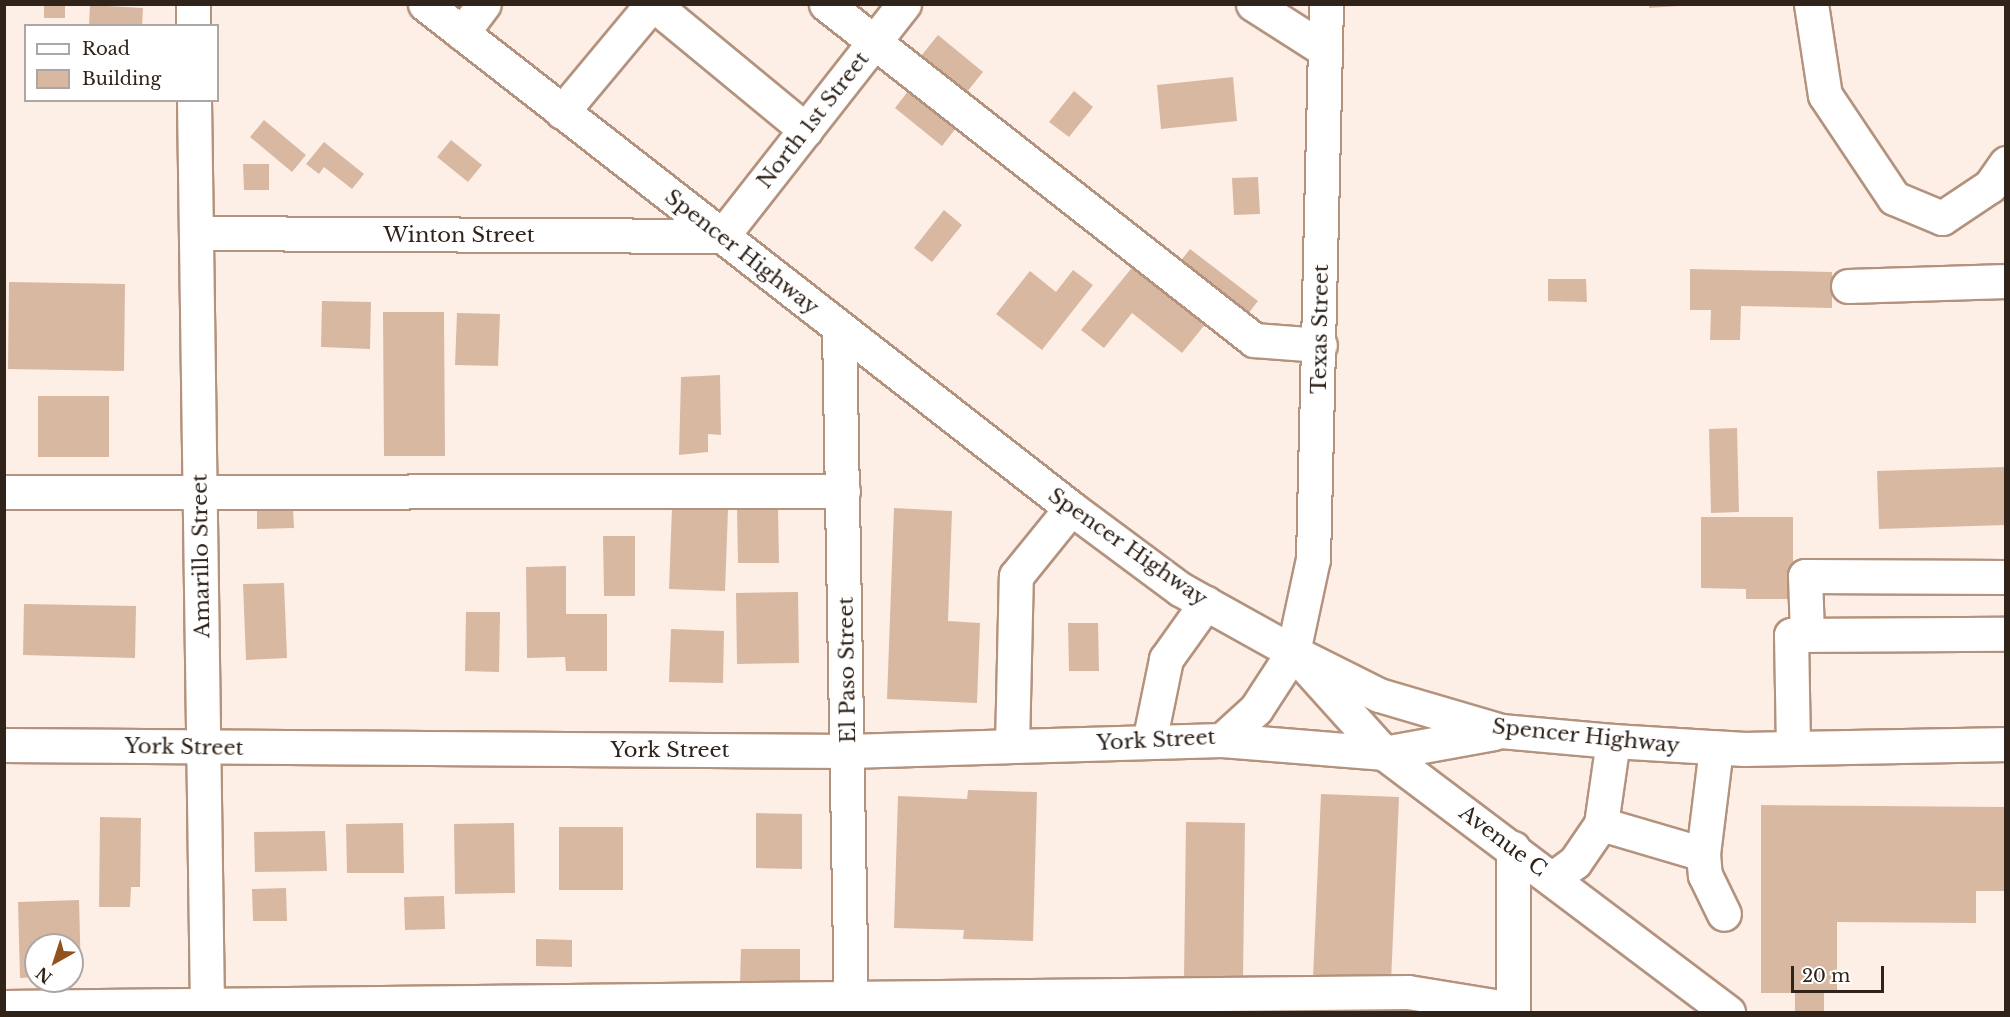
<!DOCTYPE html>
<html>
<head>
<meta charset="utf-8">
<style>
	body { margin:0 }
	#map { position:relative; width:2010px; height:1017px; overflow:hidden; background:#fdefe6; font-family:"Libre Baskerville",serif }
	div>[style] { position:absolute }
	.building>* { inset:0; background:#d9b8a2 }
	.roads { filter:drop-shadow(2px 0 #b3937e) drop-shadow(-2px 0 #b3937e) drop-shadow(0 2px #b3937e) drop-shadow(0 -2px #b3937e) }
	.minor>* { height:33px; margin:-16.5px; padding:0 16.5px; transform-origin:16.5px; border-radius:16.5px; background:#fff }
	.major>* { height:33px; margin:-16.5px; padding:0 16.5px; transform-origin:16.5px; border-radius:16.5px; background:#fff }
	span { translate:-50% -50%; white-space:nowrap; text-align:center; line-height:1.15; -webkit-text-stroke:4.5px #fff; paint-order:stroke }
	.street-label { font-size:21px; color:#2f231a }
	.frame { position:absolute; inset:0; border:6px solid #2f231a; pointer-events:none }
	.legend { position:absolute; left:24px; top:24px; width:195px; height:78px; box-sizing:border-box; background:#fff; border:2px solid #aca7a3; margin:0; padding:8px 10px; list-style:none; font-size:18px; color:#2f231a }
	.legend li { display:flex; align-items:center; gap:12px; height:30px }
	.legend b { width:30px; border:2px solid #aca7a3 }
	.north { position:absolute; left:24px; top:933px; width:60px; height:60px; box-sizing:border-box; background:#fff; border:2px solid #aca7a3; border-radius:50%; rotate:219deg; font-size:16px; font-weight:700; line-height:24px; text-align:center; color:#2f231a }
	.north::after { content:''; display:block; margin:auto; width:21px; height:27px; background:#92521d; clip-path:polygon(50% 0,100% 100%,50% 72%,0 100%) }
	.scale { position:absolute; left:1791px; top:966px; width:93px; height:27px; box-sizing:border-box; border:3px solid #2f231a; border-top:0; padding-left:8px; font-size:18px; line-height:21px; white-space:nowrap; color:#2f231a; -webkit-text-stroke:4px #fff; paint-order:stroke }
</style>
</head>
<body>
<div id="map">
	<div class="building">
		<i style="clip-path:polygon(1649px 4px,1678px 4px,1678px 6px,1649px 8px)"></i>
		<i style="clip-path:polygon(44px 5px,65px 5px,65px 18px,44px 18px)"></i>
		<i style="clip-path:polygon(90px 5px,143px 8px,142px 26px,89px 26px)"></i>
		<i style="clip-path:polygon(938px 35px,983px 72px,966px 93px,921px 56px)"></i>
		<i style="clip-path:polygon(1233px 77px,1237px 121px,1161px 129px,1157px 85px)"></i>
		<i style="clip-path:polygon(909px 90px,956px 128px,942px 146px,895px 108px)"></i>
		<i style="clip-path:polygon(1074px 91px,1093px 107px,1069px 137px,1049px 122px)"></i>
		<i style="clip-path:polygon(264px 120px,306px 155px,292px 172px,250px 137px)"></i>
		<i style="clip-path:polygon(451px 140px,482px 165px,468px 182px,437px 157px)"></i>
		<i style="clip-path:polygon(324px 142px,364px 174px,352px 189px,324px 167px,319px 174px,306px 164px)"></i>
		<i style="clip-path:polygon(243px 164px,269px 164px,269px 190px,244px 190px)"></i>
		<i style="clip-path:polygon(1258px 177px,1260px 214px,1234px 215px,1232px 178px)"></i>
		<i style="clip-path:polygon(944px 210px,962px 225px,932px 262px,914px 248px)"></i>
		<i style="clip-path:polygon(1190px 249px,1258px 301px,1244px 319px,1176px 267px)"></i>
		<i style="clip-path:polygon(1135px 264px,1207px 322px,1182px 353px,1132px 313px,1104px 348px,1081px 330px)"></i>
		<i style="clip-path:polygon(1690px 269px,1832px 272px,1832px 308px,1741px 306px,1740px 340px,1710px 340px,1711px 310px,1690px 310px)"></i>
		<i style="clip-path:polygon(1073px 270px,1093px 285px,1042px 350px,996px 314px,1030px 271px,1056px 292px)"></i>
		<i style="clip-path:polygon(1548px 279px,1586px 279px,1587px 302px,1548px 301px)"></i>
		<i style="clip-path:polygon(9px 282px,125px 284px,124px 371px,8px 369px)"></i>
		<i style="clip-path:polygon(322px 301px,371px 302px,370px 349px,321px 347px)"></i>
		<i style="clip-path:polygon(383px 312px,444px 312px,445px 456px,384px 456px)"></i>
		<i style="clip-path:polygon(457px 313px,500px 314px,498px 366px,455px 365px)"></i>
		<i style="clip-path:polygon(720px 375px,721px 435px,708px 434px,708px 452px,679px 455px,681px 377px)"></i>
		<i style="clip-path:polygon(38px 396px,109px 396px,109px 457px,38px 457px)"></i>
		<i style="clip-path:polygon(1737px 428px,1739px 512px,1711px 513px,1709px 429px)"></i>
		<i style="clip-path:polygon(2006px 467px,2006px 525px,1879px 529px,1877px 471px)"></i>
		<i style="clip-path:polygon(293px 508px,294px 528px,257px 529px,257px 509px)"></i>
		<i style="clip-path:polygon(672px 508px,728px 510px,725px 591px,669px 589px)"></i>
		<i style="clip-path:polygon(778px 508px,779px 563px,738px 563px,737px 509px)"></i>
		<i style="clip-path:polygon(894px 508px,952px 511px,948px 621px,980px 623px,977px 703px,887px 699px)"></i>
		<i style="clip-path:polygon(1701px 517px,1793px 517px,1793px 599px,1746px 599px,1746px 589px,1701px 588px)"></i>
		<i style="clip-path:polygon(603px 536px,635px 536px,635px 596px,604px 596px)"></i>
		<i style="clip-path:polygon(566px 566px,566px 614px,607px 614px,607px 671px,566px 671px,565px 657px,527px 658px,526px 567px)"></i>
		<i style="clip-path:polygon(284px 583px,287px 658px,246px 660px,243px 584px)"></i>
		<i style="clip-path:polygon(798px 592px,799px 663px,737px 664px,736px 593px)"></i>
		<i style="clip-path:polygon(24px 604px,136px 606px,135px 658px,23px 655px)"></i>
		<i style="clip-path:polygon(466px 612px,500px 612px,499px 672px,465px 671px)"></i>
		<i style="clip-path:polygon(1068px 623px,1098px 623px,1099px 671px,1069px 671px)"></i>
		<i style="clip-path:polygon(671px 629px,724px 631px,723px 683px,669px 682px)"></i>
		<i style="clip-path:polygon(968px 790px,1037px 792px,1033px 941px,963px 939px,964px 930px,894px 928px,898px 796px,967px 799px)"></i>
		<i style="clip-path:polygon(1321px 794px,1399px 797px,1391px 982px,1313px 978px)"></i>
		<i style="clip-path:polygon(1761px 805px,2006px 807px,2006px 891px,1976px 891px,1976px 923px,1837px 922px,1837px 990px,1824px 990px,1824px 1012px,1795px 1012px,1795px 993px,1761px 993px)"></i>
		<i style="clip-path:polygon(756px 813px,802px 814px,802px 869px,756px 868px)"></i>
		<i style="clip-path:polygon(100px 817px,141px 818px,140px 887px,131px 887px,130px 907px,99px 907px)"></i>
		<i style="clip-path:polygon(1186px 822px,1245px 823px,1243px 980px,1184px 979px)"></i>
		<i style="clip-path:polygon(403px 823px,404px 873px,347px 873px,346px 824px)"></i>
		<i style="clip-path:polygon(514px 823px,515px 893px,455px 894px,454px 824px)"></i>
		<i style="clip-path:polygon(559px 827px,623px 827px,623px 890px,559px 890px)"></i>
		<i style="clip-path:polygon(325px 831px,327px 871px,255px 872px,254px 832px)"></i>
		<i style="clip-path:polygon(286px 888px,287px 921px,253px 921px,252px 889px)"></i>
		<i style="clip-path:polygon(444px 896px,445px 929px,405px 930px,404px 897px)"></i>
		<i style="clip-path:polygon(79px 900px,81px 976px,72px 976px,72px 945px,36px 945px,36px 977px,20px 978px,18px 902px)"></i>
		<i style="clip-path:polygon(536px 939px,572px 940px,572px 967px,536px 966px)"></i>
		<i style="clip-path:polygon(741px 949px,800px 949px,800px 985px,740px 984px)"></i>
	</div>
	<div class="roads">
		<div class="minor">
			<i style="left:193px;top:4px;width:22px;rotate:90deg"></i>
			<i style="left:653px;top:4px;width:198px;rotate:39.5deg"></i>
			<i style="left:826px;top:4px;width:544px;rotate:38.13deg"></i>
			<i style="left:1254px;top:340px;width:66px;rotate:4.3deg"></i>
			<i style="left:1253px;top:4px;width:85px;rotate:32.6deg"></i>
			<i style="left:1811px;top:4px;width:92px;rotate:81.3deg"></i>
			<i style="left:1825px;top:95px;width:124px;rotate:56.2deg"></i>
			<i style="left:1894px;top:198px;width:52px;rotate:22.6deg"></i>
			<i style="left:1942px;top:218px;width:58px;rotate:-33.7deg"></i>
			<i style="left:1990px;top:186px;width:28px;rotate:-55deg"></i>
			<i style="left:462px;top:33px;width:36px;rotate:-53deg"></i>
			<i style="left:194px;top:100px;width:912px;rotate:89.18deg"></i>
			<i style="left:562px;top:112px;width:141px;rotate:-50.2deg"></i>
			<i style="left:196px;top:233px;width:526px;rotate:0.33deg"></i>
			<i style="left:722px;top:236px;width:295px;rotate:-51.9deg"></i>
			<i style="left:1848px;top:286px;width:158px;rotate:-1.8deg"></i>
			<i style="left:839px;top:328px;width:684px;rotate:88.99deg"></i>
			<i style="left:4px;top:492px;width:839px;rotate:-0.07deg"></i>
			<i style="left:1807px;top:635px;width:59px;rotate:-91.9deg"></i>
			<i style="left:1805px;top:576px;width:201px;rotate:0.3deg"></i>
			<i style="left:1293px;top:652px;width:136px;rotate:48deg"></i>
			<i style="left:1384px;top:753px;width:431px;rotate:37deg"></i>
			<i style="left:1149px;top:742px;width:85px;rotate:-78.4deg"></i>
			<i style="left:1166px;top:659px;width:69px;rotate:-54.5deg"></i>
			<i style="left:4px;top:745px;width:844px;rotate:0.41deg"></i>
			<i style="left:848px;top:751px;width:374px;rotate:-1.7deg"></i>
			<i style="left:1222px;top:740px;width:46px;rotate:-42.4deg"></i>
			<i style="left:1256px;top:709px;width:68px;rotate:-57deg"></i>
			<i style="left:1293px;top:652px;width:95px;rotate:-77.9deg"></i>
			<i style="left:1313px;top:559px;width:555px;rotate:-88.66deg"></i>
			<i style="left:1012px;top:746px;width:170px;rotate:-88.7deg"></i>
			<i style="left:1016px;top:576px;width:87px;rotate:-51deg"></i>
			<i style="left:1793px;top:748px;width:113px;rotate:-91deg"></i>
			<i style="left:1791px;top:635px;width:215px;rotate:-0.3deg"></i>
			<i style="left:1601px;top:824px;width:106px;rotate:16.4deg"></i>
			<i style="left:1703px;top:854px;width:107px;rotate:-83deg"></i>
			<i style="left:1513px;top:848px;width:164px;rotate:90deg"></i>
			<i style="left:1703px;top:854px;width:21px;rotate:85deg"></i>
			<i style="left:1705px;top:875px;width:43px;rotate:64deg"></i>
			<i style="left:1553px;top:878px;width:27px;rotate:-36deg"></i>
			<i style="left:1575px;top:862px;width:46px;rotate:-55.6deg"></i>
			<i style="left:1601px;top:824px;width:84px;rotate:-81.8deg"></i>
			<i style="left:4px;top:1007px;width:1404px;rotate:-0.61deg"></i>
			<i style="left:1408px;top:992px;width:106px;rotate:9.2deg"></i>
		</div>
		<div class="major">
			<i style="left:425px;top:4px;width:819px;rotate:37.96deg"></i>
			<i style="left:1071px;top:508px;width:136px;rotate:36.6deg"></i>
			<i style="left:1180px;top:589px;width:129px;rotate:29.1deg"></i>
			<i style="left:1293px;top:652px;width:96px;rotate:26.6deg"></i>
			<i style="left:1379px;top:695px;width:127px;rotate:16.4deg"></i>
			<i style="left:1501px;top:731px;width:112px;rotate:5.1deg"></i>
			<i style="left:1613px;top:741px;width:132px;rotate:3.5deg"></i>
			<i style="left:1745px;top:749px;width:261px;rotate:-1.1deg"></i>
			<i style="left:1222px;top:740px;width:163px;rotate:4.6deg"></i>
			<i style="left:1384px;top:753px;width:112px;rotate:-10.3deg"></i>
		</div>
	</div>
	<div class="street-label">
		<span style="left:813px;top:120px;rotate:-52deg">North 1st Street</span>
		<span style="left:459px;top:235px">Winton Street</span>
		<span style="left:742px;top:252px;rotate:38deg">Spencer Highway</span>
		<span style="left:1320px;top:329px;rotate:-89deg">Texas Street</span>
		<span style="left:1128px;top:547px;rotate:35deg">Spencer Highway</span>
		<span style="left:201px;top:556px;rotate:-91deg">Amarillo Street</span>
		<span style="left:847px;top:670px;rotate:-91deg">El Paso Street</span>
		<span style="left:1586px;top:736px;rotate:6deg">Spencer Highway</span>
		<span style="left:1156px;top:740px;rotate:-3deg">York Street</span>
		<span style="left:184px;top:747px;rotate:1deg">York Street</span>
		<span style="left:670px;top:750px">York Street</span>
		<span style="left:1503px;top:841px;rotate:37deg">Avenue C</span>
	</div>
	<div class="frame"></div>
	<ul class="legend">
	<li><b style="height:8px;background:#fff"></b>Road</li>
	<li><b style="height:16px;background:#d9b8a2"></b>Building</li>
	</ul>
	<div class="north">N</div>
	<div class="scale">20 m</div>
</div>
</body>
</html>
